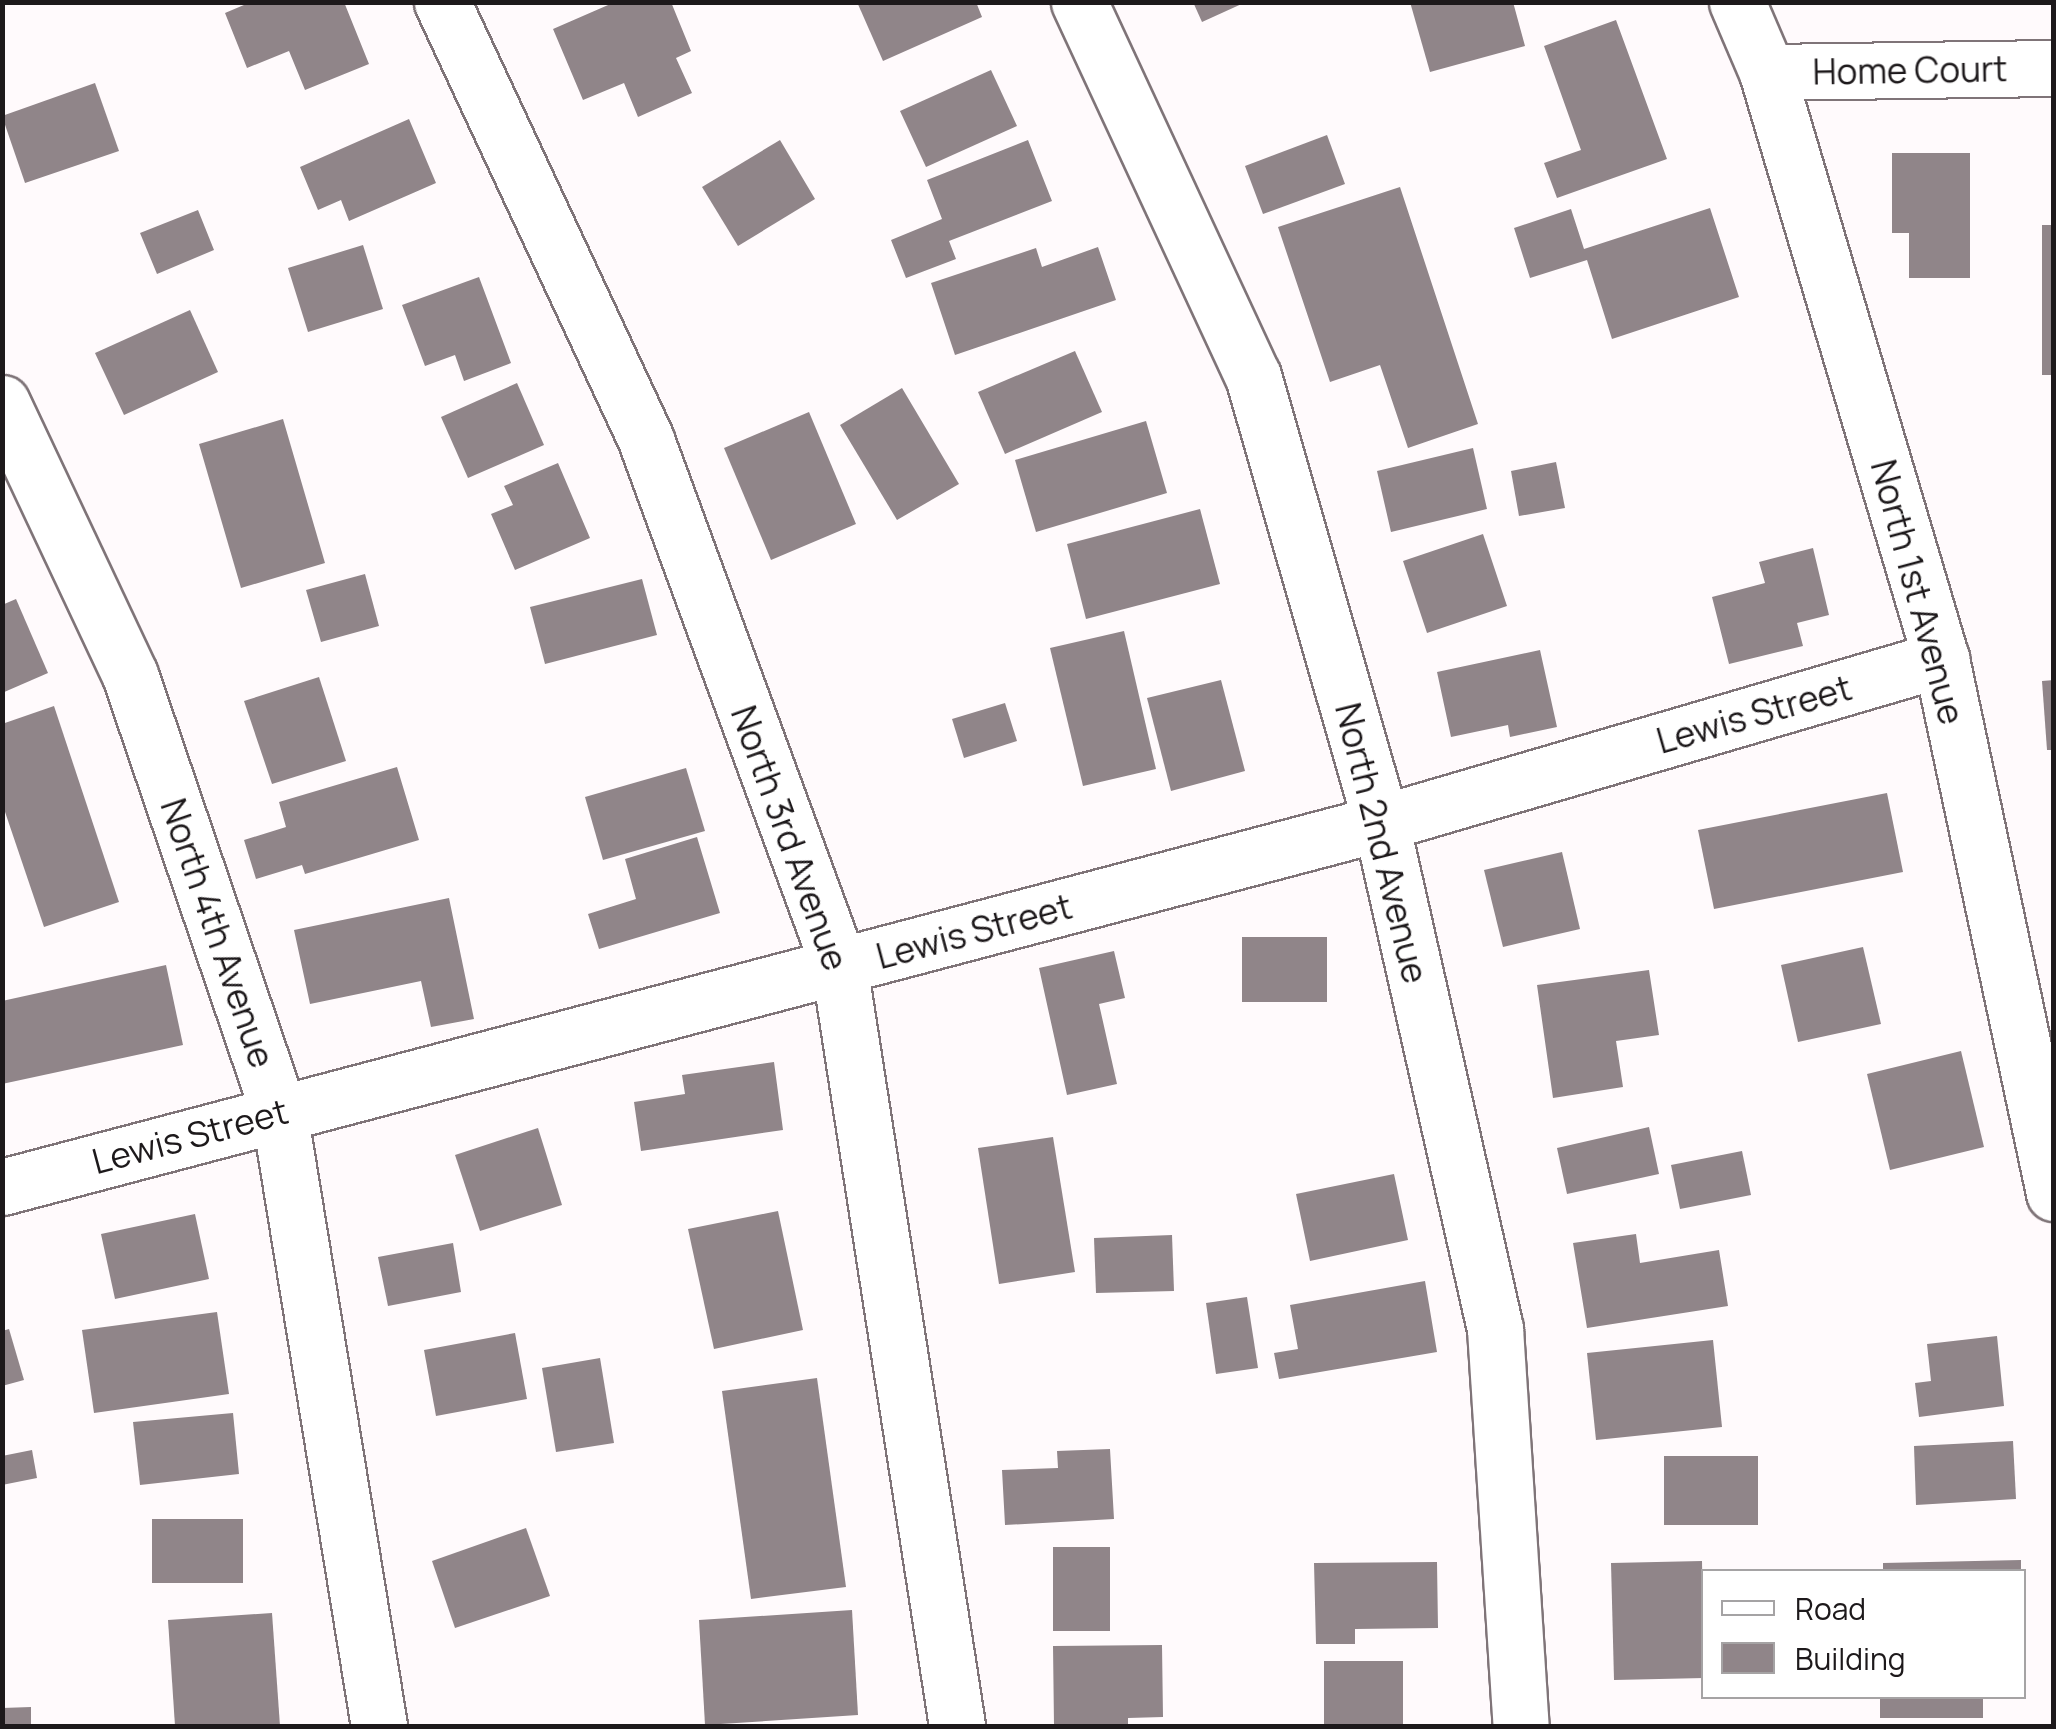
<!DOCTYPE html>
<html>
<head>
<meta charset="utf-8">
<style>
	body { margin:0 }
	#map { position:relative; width:2056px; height:1729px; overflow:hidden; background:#fffafc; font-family:Manrope,sans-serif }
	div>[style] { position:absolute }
	.building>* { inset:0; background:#908589 }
	.roads { filter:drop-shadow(2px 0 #7f7478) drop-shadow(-2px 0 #7f7478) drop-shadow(0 2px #7f7478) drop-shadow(0 -2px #7f7478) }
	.minor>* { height:55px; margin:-27.5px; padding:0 27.5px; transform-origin:27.5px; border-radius:27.5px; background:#fff }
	span { translate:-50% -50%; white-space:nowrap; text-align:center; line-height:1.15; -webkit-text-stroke:8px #fff; paint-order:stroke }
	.street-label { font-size:35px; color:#1d191b }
	.frame { position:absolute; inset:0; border:5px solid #1d191b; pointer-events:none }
	.legend { position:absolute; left:1701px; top:1569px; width:325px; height:130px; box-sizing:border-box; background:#fff; border:2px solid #a5a3a4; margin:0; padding:12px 18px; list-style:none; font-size:30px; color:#1d191b }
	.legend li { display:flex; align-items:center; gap:20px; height:50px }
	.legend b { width:50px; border:2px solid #a5a3a4 }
</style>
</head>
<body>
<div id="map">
	<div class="building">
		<i style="clip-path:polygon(251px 2px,344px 2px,369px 64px,305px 90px,289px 51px,247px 68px,225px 13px)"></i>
		<i style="clip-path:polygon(615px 2px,671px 2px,691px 51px,676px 58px,692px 93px,638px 117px,624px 83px,583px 100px,553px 29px)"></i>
		<i style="clip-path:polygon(857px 2px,976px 2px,982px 17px,883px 61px)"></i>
		<i style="clip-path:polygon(1193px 2px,1246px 2px,1202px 22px)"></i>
		<i style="clip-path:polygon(1410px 2px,1513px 2px,1525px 46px,1430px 72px)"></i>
		<i style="clip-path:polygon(1616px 20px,1667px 159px,1557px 198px,1544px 163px,1581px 150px,1544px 46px)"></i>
		<i style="clip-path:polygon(991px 70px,1017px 126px,926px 167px,900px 111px)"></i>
		<i style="clip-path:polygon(95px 83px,119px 151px,25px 183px,2px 116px)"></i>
		<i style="clip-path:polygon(409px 119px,436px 183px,349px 221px,341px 200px,318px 210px,300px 167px)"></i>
		<i style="clip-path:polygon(1327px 135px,1345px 184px,1263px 214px,1245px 166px)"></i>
		<i style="clip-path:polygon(780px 140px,815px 199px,738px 246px,702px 187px)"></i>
		<i style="clip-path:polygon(1028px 140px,1052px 201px,949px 241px,956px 259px,906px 278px,891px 240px,942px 219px,927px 180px)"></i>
		<i style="clip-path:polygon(1892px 153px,1970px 153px,1970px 278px,1909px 278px,1909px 233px,1892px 233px)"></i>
		<i style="clip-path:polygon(1400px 187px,1478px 424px,1408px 448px,1380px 365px,1330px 382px,1278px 227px)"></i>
		<i style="clip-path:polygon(1710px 208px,1739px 297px,1612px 339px,1587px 260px,1530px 278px,1514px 228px,1571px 209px,1584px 249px)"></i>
		<i style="clip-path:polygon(198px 210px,214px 250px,157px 274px,140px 233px)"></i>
		<i style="clip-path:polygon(2042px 225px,2054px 225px,2054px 375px,2042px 375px)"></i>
		<i style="clip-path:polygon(363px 245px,383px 309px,308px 332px,288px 268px)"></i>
		<i style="clip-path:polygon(1098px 247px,1116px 300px,955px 355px,931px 283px,1036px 248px,1042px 267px)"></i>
		<i style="clip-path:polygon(479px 277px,511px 363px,464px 381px,455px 355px,425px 366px,402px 305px)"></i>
		<i style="clip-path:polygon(190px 310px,218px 372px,124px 415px,95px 353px)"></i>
		<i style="clip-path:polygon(1075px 351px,1102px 412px,1005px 454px,978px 392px)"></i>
		<i style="clip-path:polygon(517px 383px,544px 445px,468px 478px,441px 417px)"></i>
		<i style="clip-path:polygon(902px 388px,959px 484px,897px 520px,840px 425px)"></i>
		<i style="clip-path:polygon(809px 412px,856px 524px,771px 560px,724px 448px)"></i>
		<i style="clip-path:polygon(283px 419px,325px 563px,241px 588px,199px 444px)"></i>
		<i style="clip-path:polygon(1146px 421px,1167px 493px,1036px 532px,1015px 460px)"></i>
		<i style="clip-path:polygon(1473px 448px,1487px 509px,1391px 532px,1377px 471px)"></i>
		<i style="clip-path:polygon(1556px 462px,1565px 508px,1519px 516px,1511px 471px)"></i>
		<i style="clip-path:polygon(558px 463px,590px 538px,515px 570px,491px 514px,513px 505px,504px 486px)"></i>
		<i style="clip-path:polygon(1200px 509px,1220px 584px,1086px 619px,1067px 544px)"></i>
		<i style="clip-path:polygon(1483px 534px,1507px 606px,1427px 633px,1403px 561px)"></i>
		<i style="clip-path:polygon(1813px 548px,1829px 615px,1797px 623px,1803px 646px,1729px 664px,1712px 597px,1765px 583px,1759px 562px)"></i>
		<i style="clip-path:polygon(365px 574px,379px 626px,321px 642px,306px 590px)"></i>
		<i style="clip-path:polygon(642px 579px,657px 635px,545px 664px,530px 607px)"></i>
		<i style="clip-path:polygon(16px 599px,48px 673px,2px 693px,2px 605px)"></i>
		<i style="clip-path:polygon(1124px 631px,1156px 769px,1083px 786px,1050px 648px)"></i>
		<i style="clip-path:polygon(1540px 650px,1557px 727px,1510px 737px,1508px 725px,1451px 737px,1437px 672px)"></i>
		<i style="clip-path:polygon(319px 677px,346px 761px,272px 784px,244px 701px)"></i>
		<i style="clip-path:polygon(1221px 680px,1245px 771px,1171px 791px,1147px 698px)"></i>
		<i style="clip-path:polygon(2054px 680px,2054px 750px,2047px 750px,2042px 681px)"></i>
		<i style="clip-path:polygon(1005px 703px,1017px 741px,964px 758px,952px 719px)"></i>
		<i style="clip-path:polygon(54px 706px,119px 902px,44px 927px,2px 803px,2px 724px)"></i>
		<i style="clip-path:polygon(397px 767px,419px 840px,305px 874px,302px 865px,256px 879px,244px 840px,286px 827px,279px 802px)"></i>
		<i style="clip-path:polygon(686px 768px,705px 831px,603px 860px,585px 797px)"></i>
		<i style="clip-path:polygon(1887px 793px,1903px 872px,1714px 909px,1698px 830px)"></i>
		<i style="clip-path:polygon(697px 837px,720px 913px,599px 949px,588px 914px,636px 899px,625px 859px)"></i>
		<i style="clip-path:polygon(1562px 852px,1580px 929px,1503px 947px,1484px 870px)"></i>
		<i style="clip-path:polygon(449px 898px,474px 1019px,431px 1027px,421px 981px,310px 1004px,294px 930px)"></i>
		<i style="clip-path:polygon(1242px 937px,1327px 937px,1327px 1002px,1242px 1002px)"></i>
		<i style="clip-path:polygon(1863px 947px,1881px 1024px,1798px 1042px,1781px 965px)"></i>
		<i style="clip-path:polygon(1114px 951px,1125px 998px,1099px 1004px,1117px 1084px,1067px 1095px,1039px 968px)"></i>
		<i style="clip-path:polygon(166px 965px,183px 1045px,2px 1084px,2px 1001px)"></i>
		<i style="clip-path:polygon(1649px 970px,1659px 1035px,1616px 1041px,1623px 1087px,1553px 1098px,1537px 985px)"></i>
		<i style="clip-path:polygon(1961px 1051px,1984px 1147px,1890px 1170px,1867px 1074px)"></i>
		<i style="clip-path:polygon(774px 1062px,783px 1130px,641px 1151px,634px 1102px,685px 1094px,682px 1075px)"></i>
		<i style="clip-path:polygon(1649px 1127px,1659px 1174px,1567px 1194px,1557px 1148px)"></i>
		<i style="clip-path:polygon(538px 1128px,562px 1205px,480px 1231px,455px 1155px)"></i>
		<i style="clip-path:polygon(1053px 1137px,1075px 1272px,999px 1284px,978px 1148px)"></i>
		<i style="clip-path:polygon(1742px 1151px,1751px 1195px,1680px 1209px,1671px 1165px)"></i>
		<i style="clip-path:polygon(1394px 1174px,1408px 1240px,1310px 1261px,1296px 1194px)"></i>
		<i style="clip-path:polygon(778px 1211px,803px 1330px,714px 1349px,688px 1229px)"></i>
		<i style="clip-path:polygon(195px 1214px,209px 1279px,115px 1299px,101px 1234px)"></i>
		<i style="clip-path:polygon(1636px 1234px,1640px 1263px,1719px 1250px,1728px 1306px,1587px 1328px,1573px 1243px)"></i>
		<i style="clip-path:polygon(1172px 1235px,1174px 1291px,1096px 1293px,1094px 1238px)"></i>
		<i style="clip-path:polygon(453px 1243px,461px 1292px,388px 1306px,378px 1257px)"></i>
		<i style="clip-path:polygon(1425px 1281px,1437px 1352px,1279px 1379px,1274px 1353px,1298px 1349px,1290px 1305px)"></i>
		<i style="clip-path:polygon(1247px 1297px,1258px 1368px,1216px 1374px,1206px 1303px)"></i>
		<i style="clip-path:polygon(217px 1312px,229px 1394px,94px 1413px,82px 1330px)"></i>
		<i style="clip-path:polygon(9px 1329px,24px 1380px,2px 1386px,2px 1331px)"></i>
		<i style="clip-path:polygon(515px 1333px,527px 1399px,436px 1416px,424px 1350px)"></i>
		<i style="clip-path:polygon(1997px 1336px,2004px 1406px,1919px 1417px,1915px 1383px,1931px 1381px,1927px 1344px)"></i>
		<i style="clip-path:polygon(1713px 1340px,1722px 1427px,1596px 1440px,1587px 1353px)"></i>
		<i style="clip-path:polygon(600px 1358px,614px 1443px,556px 1452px,542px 1368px)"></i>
		<i style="clip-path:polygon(817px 1378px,846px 1587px,751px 1599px,722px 1391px)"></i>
		<i style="clip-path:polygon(233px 1413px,239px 1474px,140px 1485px,133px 1422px)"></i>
		<i style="clip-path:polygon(2013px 1441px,2016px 1499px,1916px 1505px,1914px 1446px)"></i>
		<i style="clip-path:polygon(1110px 1449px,1114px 1519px,1005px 1525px,1002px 1470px,1058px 1468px,1057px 1451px)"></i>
		<i style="clip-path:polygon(32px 1450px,37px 1478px,2px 1485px,2px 1456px)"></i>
		<i style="clip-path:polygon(1664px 1456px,1758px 1456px,1758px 1525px,1664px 1525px)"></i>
		<i style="clip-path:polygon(152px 1519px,243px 1519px,243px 1583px,152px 1583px)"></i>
		<i style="clip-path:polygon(526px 1528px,550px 1596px,455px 1628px,432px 1561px)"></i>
		<i style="clip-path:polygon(1053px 1547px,1110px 1547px,1110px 1631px,1053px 1631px)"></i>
		<i style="clip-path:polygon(2021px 1560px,2021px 1572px,1883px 1572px,1883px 1563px)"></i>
		<i style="clip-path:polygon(1702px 1561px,1704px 1678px,1614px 1680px,1611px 1563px)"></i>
		<i style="clip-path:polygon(1437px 1562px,1438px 1628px,1355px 1629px,1355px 1644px,1316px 1644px,1314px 1563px)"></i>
		<i style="clip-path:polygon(852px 1610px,858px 1715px,705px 1725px,699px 1620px)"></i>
		<i style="clip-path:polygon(272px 1613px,280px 1726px,175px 1726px,168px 1620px)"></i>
		<i style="clip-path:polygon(1162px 1645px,1163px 1717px,1128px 1718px,1128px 1726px,1054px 1726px,1053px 1646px)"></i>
		<i style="clip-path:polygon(1324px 1661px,1403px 1661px,1403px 1724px,1324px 1724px)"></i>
		<i style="clip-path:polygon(1880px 1696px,1983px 1696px,1983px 1718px,1880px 1718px)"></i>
		<i style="clip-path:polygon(31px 1707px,31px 1726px,2px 1726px,2px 1708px)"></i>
	</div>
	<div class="roads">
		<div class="minor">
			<i style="left:442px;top:2px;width:483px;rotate:65deg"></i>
			<i style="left:646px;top:440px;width:560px;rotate:69.85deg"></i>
			<i style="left:839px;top:966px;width:769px;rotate:81.17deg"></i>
			<i style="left:1079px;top:2px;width:412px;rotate:65.1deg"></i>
			<i style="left:1253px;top:376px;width:465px;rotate:74deg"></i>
			<i style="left:1381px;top:823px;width:519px;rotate:77.3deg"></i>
			<i style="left:1495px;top:1329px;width:398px;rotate:86.3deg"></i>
			<i style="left:1737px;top:2px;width:76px;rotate:66.8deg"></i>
			<i style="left:1767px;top:72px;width:612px;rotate:73.49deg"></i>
			<i style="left:1941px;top:659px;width:546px;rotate:78.05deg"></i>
			<i style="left:1767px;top:72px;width:287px;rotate:-0.8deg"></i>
			<i style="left:2px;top:403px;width:301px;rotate:64.8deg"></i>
			<i style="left:130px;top:675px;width:462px;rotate:71.2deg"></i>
			<i style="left:279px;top:1112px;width:622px;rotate:80.75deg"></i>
			<i style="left:2px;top:1187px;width:1426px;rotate:-14.79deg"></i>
			<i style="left:1381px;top:823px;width:584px;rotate:-16.32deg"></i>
		</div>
	</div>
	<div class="street-label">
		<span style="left:1910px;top:70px;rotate:-1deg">Home Court</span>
		<span style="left:1918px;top:592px;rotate:75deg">North 1st Avenue</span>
		<span style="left:1754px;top:714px;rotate:-16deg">Lewis Street</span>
		<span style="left:790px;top:838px;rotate:70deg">North 3rd Avenue</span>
		<span style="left:1382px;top:843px;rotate:76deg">North 2nd Avenue</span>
		<span style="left:974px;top:931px;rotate:-15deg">Lewis Street</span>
		<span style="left:218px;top:933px;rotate:71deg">North 4th Avenue</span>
		<span style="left:190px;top:1136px;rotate:-15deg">Lewis Street</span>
	</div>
	<div class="frame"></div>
	<ul class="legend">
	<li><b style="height:12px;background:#fff"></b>Road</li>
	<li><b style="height:28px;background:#908589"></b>Building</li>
	</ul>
</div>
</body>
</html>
